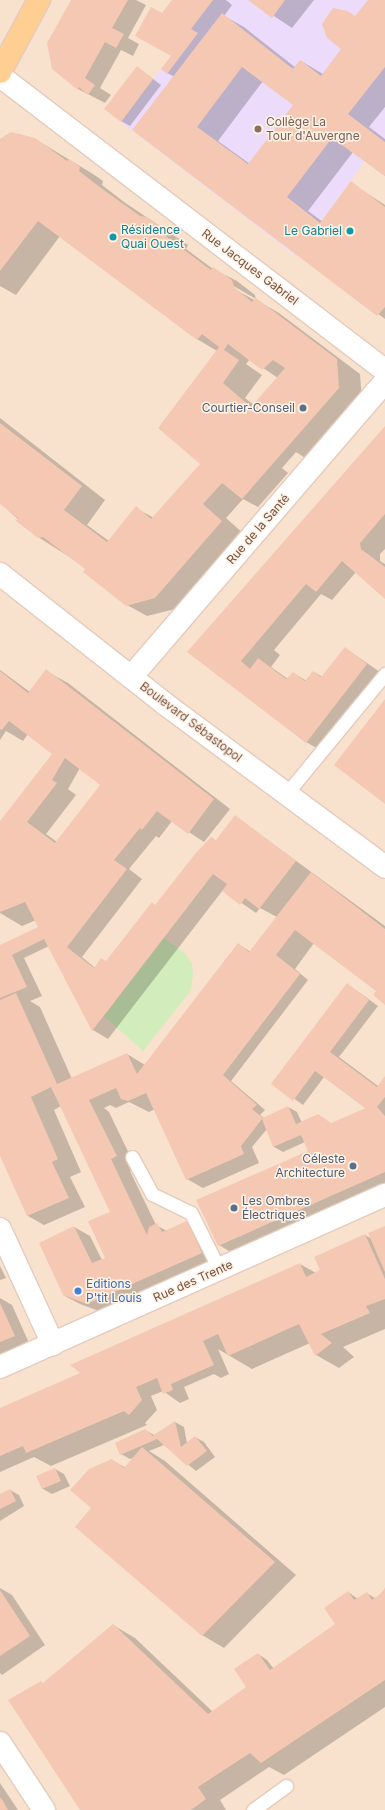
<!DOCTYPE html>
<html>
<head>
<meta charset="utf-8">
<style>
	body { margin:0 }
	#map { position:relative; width:385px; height:1810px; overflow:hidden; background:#feefdd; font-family:Inter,sans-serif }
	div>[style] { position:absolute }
	.residential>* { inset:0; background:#f8e2ce }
	.education>* { inset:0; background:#ecdbfa }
	.green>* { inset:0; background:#d3ecbc }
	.shadow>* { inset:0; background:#0003 }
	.building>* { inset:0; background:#f5c8b3 }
	.roads { filter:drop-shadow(1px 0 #e4cbbc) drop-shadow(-1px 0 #e4cbbc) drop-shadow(0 1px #e4cbbc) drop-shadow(0 -1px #e4cbbc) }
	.service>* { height:13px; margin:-6.5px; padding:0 6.5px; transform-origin:6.5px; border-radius:6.5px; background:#fff }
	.minor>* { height:22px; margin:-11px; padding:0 11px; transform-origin:11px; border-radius:11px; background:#fff }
	.primary>* { height:22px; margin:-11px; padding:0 11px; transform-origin:11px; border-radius:11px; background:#ffce93 }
	.dots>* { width:11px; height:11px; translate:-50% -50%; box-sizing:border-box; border:2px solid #fff3e5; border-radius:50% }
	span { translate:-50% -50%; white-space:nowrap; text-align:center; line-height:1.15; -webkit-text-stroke:3px #fff3e5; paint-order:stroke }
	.education-label { font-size:12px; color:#785e54 }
	.left { translate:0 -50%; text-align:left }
	.culture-label { font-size:12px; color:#0d838f }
	.right { translate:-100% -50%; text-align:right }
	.street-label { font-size:12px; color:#755244 }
	.service-label { font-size:12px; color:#4e5e75 }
	.shop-label { font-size:12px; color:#366cbe }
</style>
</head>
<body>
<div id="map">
	<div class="residential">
		<i style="clip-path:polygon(0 0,385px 0,385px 1810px,0 1810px)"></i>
	</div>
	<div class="education">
		<i style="clip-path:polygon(213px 0,385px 0,385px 176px,365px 161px,296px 256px,121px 122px)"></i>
	</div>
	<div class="green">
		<i style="clip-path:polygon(164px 938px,186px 954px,192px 964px,193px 976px,190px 992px,143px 1051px,104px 1016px)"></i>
	</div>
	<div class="shadow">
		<i style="clip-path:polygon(72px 0,136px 0,146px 5px,128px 38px,139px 44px,133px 56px,121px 50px,100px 88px,111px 95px,105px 103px,78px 89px,53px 69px)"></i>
		<i style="clip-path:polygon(evenodd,173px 0,226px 0,232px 5px,224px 16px,244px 27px,296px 68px,301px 61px,323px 74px,342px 49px,356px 17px,369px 0,385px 0,385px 107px,369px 127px,385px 139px,385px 176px,353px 152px,308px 211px,323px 222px,351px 183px,385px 205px,385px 319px,134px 130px,175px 77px,167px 73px,172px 56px,163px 14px,173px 0,263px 81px,294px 105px,250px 164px,218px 141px,263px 81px)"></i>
		<i style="clip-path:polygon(250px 0,314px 0,292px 28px)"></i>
		<i style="clip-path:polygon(137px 67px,161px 85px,130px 126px,121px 121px)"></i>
		<i style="clip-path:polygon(evenodd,19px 134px,35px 139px,93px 174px,103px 181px,102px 185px,124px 202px,188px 245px,186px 249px,213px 269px,237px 281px,255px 295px,256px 300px,279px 313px,360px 374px,362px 402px,310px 461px,296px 452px,282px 468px,288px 473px,258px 507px,243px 499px,226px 518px,245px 535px,175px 609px,147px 616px,127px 605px,87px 568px,38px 537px,0 503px,0 418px,105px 500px,87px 525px,109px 541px,136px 508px,154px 518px,200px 465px,217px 351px,197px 339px,60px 236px,16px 295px,0 286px,0 141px,6px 135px,19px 134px,230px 284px,256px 299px,256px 301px,229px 286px,230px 284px,19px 134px,250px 359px,278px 378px,254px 405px,245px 398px,262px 375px,246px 364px,250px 359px)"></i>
		<i style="clip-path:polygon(385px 427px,385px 549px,380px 554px,380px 561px,385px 564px,385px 598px,356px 572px,332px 600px,321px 594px,274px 650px,280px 655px,271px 667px,288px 679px,293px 673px,307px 681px,314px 672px,323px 677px,345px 648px,383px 674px,322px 751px,306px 742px,188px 652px)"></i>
		<i style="clip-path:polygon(evenodd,0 670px,30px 692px,46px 671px,68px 683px,230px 809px,204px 842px,172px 821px,159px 838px,156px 836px,129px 869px,142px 879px,82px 957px,95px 968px,107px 962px,152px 904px,156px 906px,216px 841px,235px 816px,385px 926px,385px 1003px,377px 991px,314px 943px,295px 969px,308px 980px,231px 1081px,265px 1110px,260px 1115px,264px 1118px,288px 1107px,297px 1112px,302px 1123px,332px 1124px,367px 1109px,324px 1077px,303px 1105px,272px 1083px,347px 985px,356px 990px,378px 1006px,339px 1057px,378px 1086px,385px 1078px,385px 1192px,242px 1259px,219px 1245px,310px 1153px,305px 1142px,283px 1152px,274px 1147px,267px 1129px,252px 1147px,259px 1163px,203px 1188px,187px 1179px,155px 1109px,149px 1112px,129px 1102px,116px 1108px,110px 1105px,104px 1108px,109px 1112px,136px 1168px,130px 1171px,156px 1225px,167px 1231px,187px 1222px,207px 1234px,221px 1265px,104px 1313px,80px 1304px,63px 1295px,74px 1227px,90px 1236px,102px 1260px,106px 1258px,113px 1214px,61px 1106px,54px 1110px,81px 1172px,70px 1177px,85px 1207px,44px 1225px,28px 1216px,0 1154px,0 946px,41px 930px,36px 920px,22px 926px,0 913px,0 823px,53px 754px,28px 734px,23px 741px,6px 731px,0 740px,0 670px,80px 768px,101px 785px,57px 842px,46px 834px,76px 795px,68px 789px,80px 768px,0 670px,223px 890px,256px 913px,260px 908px,277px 917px,251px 952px,238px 944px,145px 1065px,127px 1054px,72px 1079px,40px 1007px,30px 1001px,42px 996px,24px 958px,49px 946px,93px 1030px,108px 1039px,223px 890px)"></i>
		<i style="clip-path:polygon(385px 1227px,385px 1329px,343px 1347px,354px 1357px,339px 1368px,316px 1355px,310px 1343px,252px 1369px,218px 1349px,229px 1374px,221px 1378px,214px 1374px,184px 1387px,189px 1399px,180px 1403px,163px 1391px,151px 1396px,157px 1410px,145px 1423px,147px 1425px,51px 1466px,34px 1457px,0 1472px,0 1410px,81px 1373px,300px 1264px,316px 1273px,365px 1235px,372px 1239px)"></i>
		<i style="clip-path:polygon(0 1266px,6px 1278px,0 1280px)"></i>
		<i style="clip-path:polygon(0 1298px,12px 1305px,30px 1345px,0 1358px)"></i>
		<i style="clip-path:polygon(175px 1422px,184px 1427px,187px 1443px,195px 1437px,204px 1442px,215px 1457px,196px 1471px,164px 1445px,149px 1451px,165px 1461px,296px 1575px,224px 1648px,202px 1635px,93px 1507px,112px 1460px,126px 1468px,135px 1457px,130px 1459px,121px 1454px,145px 1430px,154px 1435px)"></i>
		<i style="clip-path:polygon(55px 1469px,64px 1474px,70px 1486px,52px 1494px,43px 1489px,38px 1477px)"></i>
		<i style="clip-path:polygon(10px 1490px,19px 1495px,24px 1506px,0 1521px,0 1495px)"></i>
		<i style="clip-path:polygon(0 1588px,12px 1595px,45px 1645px,2px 1675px,0 1673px)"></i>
		<i style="clip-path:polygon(385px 1589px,385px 1707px,284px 1775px,269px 1767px,220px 1800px,226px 1810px,81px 1810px,44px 1684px,113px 1625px,135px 1638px,213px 1712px,247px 1687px,258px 1654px,267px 1660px,274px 1669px,337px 1625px,348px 1592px,358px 1599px,367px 1593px,376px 1599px)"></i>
		<i style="clip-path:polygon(0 1783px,18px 1810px,0 1810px)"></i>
	</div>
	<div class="building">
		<i style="clip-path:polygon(71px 0,128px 0,112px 28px,124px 34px,116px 48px,105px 42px,85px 78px,95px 85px,88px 95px,79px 87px,78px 90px,52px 69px,47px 43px)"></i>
		<i style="clip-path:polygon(172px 0,213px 0,191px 29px,198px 33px,167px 74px,161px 69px,171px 56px,135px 36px,151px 7px,162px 13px)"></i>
		<i style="clip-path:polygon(248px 0,285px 0,272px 18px)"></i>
		<i style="clip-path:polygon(evenodd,368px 0,385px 0,385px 67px,348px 114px,385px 142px,385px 176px,332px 138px,287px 197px,320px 223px,351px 181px,385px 207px,385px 307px,377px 316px,132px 130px,222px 13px,293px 69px,300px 60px,321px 76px,341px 49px,327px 38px,322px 24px,333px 8px,348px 11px,355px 16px,368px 0,242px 67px,293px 105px,248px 164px,197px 127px,242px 67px)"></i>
		<i style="clip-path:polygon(137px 66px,153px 79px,121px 122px,104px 109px)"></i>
		<i style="clip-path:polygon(evenodd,11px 132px,35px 138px,67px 161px,69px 159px,80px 167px,79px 171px,101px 188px,140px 216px,146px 217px,166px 231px,163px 234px,211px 270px,213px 267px,232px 280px,234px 287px,252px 302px,256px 298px,337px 359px,339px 388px,242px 499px,222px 483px,203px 504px,222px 521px,155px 598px,126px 606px,83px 572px,85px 569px,43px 537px,38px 538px,16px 521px,18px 518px,0 504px,0 423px,82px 486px,64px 510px,107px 542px,136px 506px,151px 519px,200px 464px,158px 428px,219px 347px,202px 334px,197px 340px,38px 221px,0 271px,0 139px,11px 132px,228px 344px,262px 370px,273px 360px,285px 368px,251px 407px,223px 383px,239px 360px,224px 350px,228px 344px)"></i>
		<i style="clip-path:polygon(385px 426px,385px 514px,360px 543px,361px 549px,385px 567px,385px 599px,342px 561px,316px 592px,306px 584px,241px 661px,250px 669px,258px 658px,286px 679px,293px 672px,305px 681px,313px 671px,321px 677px,345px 647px,367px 664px,306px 743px,187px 652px)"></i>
		<i style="clip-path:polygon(evenodd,46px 669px,214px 799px,188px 834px,157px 811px,142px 830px,140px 828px,114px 860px,127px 869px,67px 947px,73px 952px,94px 968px,101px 958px,106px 961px,152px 902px,155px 905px,195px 854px,215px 870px,195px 854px,211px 837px,216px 840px,235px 815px,296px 861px,259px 909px,245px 898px,240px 905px,222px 891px,227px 884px,213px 874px,92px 1031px,44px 939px,12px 955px,27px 987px,0 998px,0 945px,38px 927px,25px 902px,0 912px,0 821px,52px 754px,9px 721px,2px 730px,0 729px,0 671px,28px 693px,46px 669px,65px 758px,100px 785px,55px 843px,27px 822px,57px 783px,52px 780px,65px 758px)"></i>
		<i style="clip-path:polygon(385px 699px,385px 804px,334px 765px)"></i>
		<i style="clip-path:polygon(311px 872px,385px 929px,385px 1005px,373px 995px,376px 991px,295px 930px,276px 955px,300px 974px,223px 1075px,257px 1105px,252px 1109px,263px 1118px,288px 1106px,296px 1124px,318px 1114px,331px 1123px,366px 1108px,315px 1071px,293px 1101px,271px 1084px,347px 983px,369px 1000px,330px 1052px,377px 1087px,385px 1076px,385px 1097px,377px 1107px,385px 1116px,385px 1172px,218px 1246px,196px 1200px,308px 1151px,301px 1135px,273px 1147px,262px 1119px,241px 1146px,244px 1154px,186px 1180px,146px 1093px,128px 1101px,121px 1099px,116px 1088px,89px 1100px,117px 1156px,111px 1159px,147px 1235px,149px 1227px,157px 1223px,162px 1232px,187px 1221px,202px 1253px,87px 1304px,63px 1295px,39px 1243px,74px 1226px,92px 1263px,105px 1258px,88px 1221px,110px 1212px,51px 1087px,31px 1097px,58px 1159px,52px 1162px,69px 1198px,27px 1216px,0 1156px,0 1000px,16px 993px,57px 1084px,127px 1053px,137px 1074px,238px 943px,249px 952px)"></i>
		<i style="clip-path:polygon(385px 1226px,385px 1272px,368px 1233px)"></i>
		<i style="clip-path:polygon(365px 1234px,385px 1279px,385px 1299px,366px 1306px,370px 1313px,321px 1334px,332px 1343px,315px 1356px,299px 1324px,228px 1356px,218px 1334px,203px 1341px,214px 1365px,171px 1384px,173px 1390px,163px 1394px,157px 1378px,136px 1387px,142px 1400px,129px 1415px,124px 1411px,26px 1453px,23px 1446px,0 1456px,0 1408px,80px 1373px,70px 1365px,300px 1263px,306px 1277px,320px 1270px,314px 1257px)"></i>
		<i style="clip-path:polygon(0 1303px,15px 1336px,0 1342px)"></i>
		<i style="clip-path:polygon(175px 1421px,181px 1447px,195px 1436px,207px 1451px,187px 1466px,157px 1439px,120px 1455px,115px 1443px,145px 1429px,153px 1436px)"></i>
		<i style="clip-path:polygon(142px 1447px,275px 1562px,202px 1636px,75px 1527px,91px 1508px,70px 1490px,89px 1469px,112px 1459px,124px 1468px)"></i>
		<i style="clip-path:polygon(55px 1468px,61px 1481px,42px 1489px,36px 1476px)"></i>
		<i style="clip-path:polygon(10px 1489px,16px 1501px,0 1509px,0 1494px)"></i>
		<i style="clip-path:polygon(385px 1587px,385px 1680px,261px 1763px,250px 1753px,198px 1787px,206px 1799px,191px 1810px,80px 1810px,8px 1700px,41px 1681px,43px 1683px,113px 1624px,208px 1714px,246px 1687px,234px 1669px,258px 1653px,270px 1670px,335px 1624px,324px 1608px,348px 1591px,354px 1600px,367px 1592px,372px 1600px,383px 1592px)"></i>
		<i style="clip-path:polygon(0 1590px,30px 1636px,0 1656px)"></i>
		<i style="clip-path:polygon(0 1797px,3px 1801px,8px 1810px,0 1810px)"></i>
	</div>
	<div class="roads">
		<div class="service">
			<i style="left:286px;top:794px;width:156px;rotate:-50.5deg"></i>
			<i style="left:132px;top:1157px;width:42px;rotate:61.6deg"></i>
			<i style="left:152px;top:1194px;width:43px;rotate:26deg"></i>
			<i style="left:191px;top:1213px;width:63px;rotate:63.4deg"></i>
			<i style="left:253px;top:1810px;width:41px;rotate:-36deg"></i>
		</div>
		<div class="minor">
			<i style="left:0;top:76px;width:484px;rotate:37.4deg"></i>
			<i style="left:0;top:574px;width:210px;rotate:38.2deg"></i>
			<i style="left:165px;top:704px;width:274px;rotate:36.5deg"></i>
			<i style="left:131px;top:677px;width:389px;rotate:-49.3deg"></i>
			<i style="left:0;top:1229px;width:127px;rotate:65.3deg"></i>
			<i style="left:0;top:1367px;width:422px;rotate:-24.1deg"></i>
			<i style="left:0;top:1743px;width:80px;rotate:56.7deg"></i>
		</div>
		<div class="primary">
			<i style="left:0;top:72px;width:82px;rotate:-61.6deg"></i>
		</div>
	</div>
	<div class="dots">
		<i style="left:258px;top:129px;background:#8d6e63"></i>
		<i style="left:350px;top:231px;background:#0f9aa8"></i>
		<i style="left:113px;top:237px;background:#0f9aa8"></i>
		<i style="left:303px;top:408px;background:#5c6f8a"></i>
		<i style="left:353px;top:1166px;background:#5c6f8a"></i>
		<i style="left:234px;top:1208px;background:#5c6f8a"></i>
		<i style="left:78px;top:1291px;background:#3f7fe0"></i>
	</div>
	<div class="education-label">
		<span class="left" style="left:266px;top:129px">Collège La<br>Tour d'Auvergne</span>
	</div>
	<div class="culture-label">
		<span class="left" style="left:121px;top:237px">Résidence<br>Quai Ouest</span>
		<span class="right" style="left:342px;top:231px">Le Gabriel</span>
	</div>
	<div class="street-label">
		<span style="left:250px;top:267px;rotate:37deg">Rue Jacques Gabriel</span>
		<span style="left:258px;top:529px;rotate:-49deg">Rue de la Santé</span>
		<span style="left:191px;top:722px;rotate:37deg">Boulevard Sébastopol</span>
		<span style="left:193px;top:1281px;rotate:-24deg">Rue des Trente</span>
	</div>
	<div class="service-label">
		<span class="right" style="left:295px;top:408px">Courtier-Conseil</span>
		<span class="right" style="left:345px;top:1166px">Céleste<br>Architecture</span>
		<span class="left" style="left:242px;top:1208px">Les Ombres<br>Électriques</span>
	</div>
	<div class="shop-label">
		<span class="left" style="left:86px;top:1291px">Editions<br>P'tit Louis</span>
	</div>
</div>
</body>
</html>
